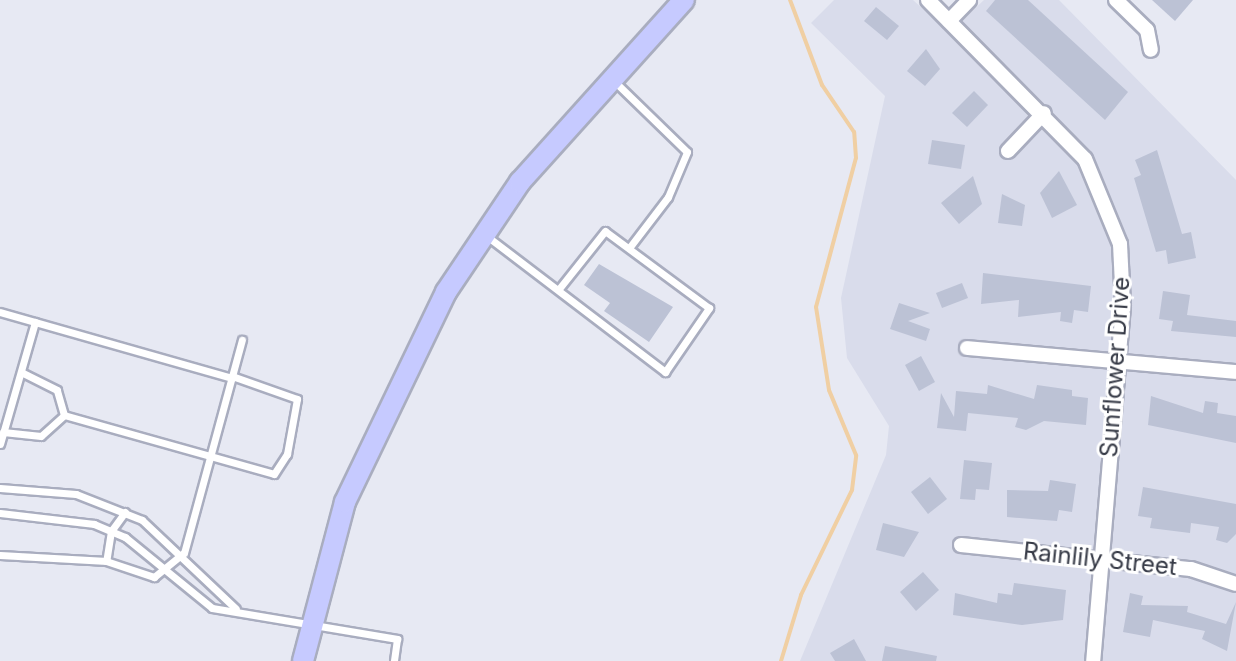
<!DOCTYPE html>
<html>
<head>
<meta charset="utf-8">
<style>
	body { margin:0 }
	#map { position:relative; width:1236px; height:661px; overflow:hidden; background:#e7e9f3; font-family:Inter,sans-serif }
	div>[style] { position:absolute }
	.residential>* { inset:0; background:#d9dceb }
	.stream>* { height:4px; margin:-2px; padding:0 2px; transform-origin:2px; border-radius:2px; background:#f0cfa3 }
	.building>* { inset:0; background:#bcc2d5 }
	.roads { filter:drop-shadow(2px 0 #a9adbf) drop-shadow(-2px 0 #a9adbf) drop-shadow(0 2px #a9adbf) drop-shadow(0 -2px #a9adbf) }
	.lane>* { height:7px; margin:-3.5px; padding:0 3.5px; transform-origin:3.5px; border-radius:3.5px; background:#fff }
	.street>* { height:14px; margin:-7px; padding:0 7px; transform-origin:7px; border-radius:7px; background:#fff }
	.secondary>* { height:20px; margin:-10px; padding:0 10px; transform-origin:10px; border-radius:10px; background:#c6caff }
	span { translate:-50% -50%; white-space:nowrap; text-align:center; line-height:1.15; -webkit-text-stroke:6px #fff; paint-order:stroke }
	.street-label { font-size:24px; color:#363a46 }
</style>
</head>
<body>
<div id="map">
	<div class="residential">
		<i style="clip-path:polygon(834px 0,913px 0,949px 33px,984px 0,1059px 0,1236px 180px,1236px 661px,800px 661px,886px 455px,889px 426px,847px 358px,841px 298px,885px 96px,811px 23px)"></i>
	</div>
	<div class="stream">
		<i style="left:781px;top:661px;width:69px;rotate:-73.1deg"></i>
		<i style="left:801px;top:595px;width:117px;rotate:-64.1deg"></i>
		<i style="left:852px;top:490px;width:35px;rotate:-83deg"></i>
		<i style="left:856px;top:455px;width:70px;rotate:-112.6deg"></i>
		<i style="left:829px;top:390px;width:84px;rotate:-98.9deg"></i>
		<i style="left:816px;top:307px;width:154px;rotate:-75deg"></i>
		<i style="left:856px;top:158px;width:26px;rotate:-94deg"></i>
		<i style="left:854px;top:132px;width:57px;rotate:-124.2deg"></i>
		<i style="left:822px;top:85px;width:91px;rotate:-110.6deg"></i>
	</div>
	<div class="building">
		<i style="clip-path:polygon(995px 0,1028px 0,1128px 92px,1105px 120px,986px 11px)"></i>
		<i style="clip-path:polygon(1152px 0,1193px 0,1175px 21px)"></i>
		<i style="clip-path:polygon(876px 7px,899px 26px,887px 40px,864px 21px)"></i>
		<i style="clip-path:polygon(926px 49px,940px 69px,925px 86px,907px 71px)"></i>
		<i style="clip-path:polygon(974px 91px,988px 105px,967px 127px,952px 113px)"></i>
		<i style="clip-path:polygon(932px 140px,965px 145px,961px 169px,928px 164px)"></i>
		<i style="clip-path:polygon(1157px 150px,1182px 234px,1191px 232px,1196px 258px,1168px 264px,1166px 250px,1156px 252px,1134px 178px,1141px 175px,1135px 160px)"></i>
		<i style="clip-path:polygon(1059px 171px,1077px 205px,1052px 218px,1040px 193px)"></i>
		<i style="clip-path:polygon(973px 176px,982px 204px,959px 224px,941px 203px)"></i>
		<i style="clip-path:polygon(1002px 194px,1025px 205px,1022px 226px,998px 223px)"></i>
		<i style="clip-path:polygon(599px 264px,673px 307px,649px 342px,604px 311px,610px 303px,584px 285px)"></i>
		<i style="clip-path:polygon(983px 273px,1091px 286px,1088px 312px,1074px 310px,1072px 323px,1060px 321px,1061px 312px,1018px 317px,1019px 300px,981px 304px)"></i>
		<i style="clip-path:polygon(962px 283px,968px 298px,942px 308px,936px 293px)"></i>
		<i style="clip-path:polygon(1163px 291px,1190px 295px,1187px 315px,1236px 321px,1236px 337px,1171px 331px,1173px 321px,1159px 319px)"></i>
		<i style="clip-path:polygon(899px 303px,930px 313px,908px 321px,930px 329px,926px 341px,890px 329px)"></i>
		<i style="clip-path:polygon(921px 356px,935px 382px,919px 391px,905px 365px)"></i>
		<i style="clip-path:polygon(988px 385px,1034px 399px,1037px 385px,1072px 390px,1072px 396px,1088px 398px,1086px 425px,1044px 421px,1026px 430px,1015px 427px,1018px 418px,968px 413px,966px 431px,937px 428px,941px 393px,954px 417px,956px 391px,987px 394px)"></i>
		<i style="clip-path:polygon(1151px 396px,1203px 413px,1205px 401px,1218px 403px,1217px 413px,1236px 416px,1236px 443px,1148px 425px)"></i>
		<i style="clip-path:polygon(964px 460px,992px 463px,989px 490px,976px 489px,975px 500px,960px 499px)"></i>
		<i style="clip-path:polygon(930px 477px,947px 499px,928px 514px,911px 492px)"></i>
		<i style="clip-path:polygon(1050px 480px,1076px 484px,1072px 512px,1059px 510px,1057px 521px,1007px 517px,1007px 490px,1048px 491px)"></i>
		<i style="clip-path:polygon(1143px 487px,1236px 504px,1236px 534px,1227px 543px,1216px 540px,1219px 527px,1191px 523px,1190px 533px,1150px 528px,1152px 518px,1138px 516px)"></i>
		<i style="clip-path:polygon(883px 523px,919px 532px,904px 557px,876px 550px)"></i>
		<i style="clip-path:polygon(923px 572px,939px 590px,916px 611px,900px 592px)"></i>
		<i style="clip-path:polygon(1014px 583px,1066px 590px,1063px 620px,1022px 625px,953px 615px,955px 593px,997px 603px,998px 593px,1012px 595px)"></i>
		<i style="clip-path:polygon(1130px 593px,1143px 596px,1141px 605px,1188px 606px,1187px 612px,1226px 624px,1236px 602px,1227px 651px,1202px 639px,1205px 631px,1153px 620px,1150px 637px,1123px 632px)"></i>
		<i style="clip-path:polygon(854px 639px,866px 661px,835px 661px,830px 653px)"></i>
		<i style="clip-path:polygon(885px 646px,937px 656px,936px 661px,882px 661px)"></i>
	</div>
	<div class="roads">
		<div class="lane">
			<i style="left:613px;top:80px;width:103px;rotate:44.2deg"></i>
			<i style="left:687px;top:152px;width:49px;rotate:112.9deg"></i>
			<i style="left:668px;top:197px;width:64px;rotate:127.4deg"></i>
			<i style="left:488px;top:237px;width:223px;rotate:37.3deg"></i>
			<i style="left:665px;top:372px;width:78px;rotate:-55.5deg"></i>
			<i style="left:709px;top:308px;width:129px;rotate:-143.5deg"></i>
			<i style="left:605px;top:231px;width:75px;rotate:128.5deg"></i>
			<i style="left:0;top:312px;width:241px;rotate:15.9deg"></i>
			<i style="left:64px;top:415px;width:218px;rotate:15.7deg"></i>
			<i style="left:274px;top:474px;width:24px;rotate:-57deg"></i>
			<i style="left:287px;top:454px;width:56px;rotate:-79.7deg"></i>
			<i style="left:297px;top:399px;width:69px;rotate:-160.5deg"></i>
			<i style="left:3px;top:432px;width:38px;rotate:6deg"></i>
			<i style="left:41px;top:436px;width:31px;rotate:-42deg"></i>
			<i style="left:64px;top:415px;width:26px;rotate:-106deg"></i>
			<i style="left:57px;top:390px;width:40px;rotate:-153.4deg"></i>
			<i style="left:0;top:444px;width:127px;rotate:-74deg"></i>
			<i style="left:0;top:488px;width:76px;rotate:4.5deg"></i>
			<i style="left:76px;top:494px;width:71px;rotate:21.5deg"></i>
			<i style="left:142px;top:520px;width:129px;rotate:43.4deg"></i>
			<i style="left:125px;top:512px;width:24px;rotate:126deg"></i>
			<i style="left:111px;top:531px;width:30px;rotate:99deg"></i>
			<i style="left:106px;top:561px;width:51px;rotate:18.4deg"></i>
			<i style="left:154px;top:577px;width:38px;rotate:-39deg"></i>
			<i style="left:184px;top:553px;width:221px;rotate:-74.8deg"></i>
			<i style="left:0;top:513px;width:95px;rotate:6.7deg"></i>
			<i style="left:94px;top:524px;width:34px;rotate:23deg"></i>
			<i style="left:125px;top:537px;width:112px;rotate:39.2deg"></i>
			<i style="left:212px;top:608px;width:188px;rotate:9.5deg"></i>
			<i style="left:397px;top:639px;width:22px;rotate:98deg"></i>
			<i style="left:0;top:555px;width:107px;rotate:3.2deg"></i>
		</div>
		<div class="street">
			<i style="left:928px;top:0;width:223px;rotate:45.4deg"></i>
			<i style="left:1085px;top:159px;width:92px;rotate:67.6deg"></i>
			<i style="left:1120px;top:244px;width:62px;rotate:87.2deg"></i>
			<i style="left:1123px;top:306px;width:356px;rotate:94.8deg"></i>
			<i style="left:1116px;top:0;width:43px;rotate:44.1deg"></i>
			<i style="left:1147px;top:30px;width:20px;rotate:79deg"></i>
			<i style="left:949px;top:21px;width:29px;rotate:-46deg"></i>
			<i style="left:1008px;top:151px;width:52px;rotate:-46.5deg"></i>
			<i style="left:967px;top:348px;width:270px;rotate:5.1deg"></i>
			<i style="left:961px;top:545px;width:231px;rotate:6deg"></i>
			<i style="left:1191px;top:569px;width:47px;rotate:18.4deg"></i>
		</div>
		<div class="secondary">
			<i style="left:303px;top:661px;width:164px;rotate:-75.2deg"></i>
			<i style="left:345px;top:502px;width:233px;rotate:-64.3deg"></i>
			<i style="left:446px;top:292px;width:133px;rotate:-56.1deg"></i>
			<i style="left:520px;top:182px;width:245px;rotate:-48deg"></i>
		</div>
	</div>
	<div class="street-label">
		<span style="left:1115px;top:367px;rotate:-86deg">Sunflower Drive</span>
		<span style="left:1100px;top:559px;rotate:6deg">Rainlily Street</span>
	</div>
</div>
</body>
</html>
